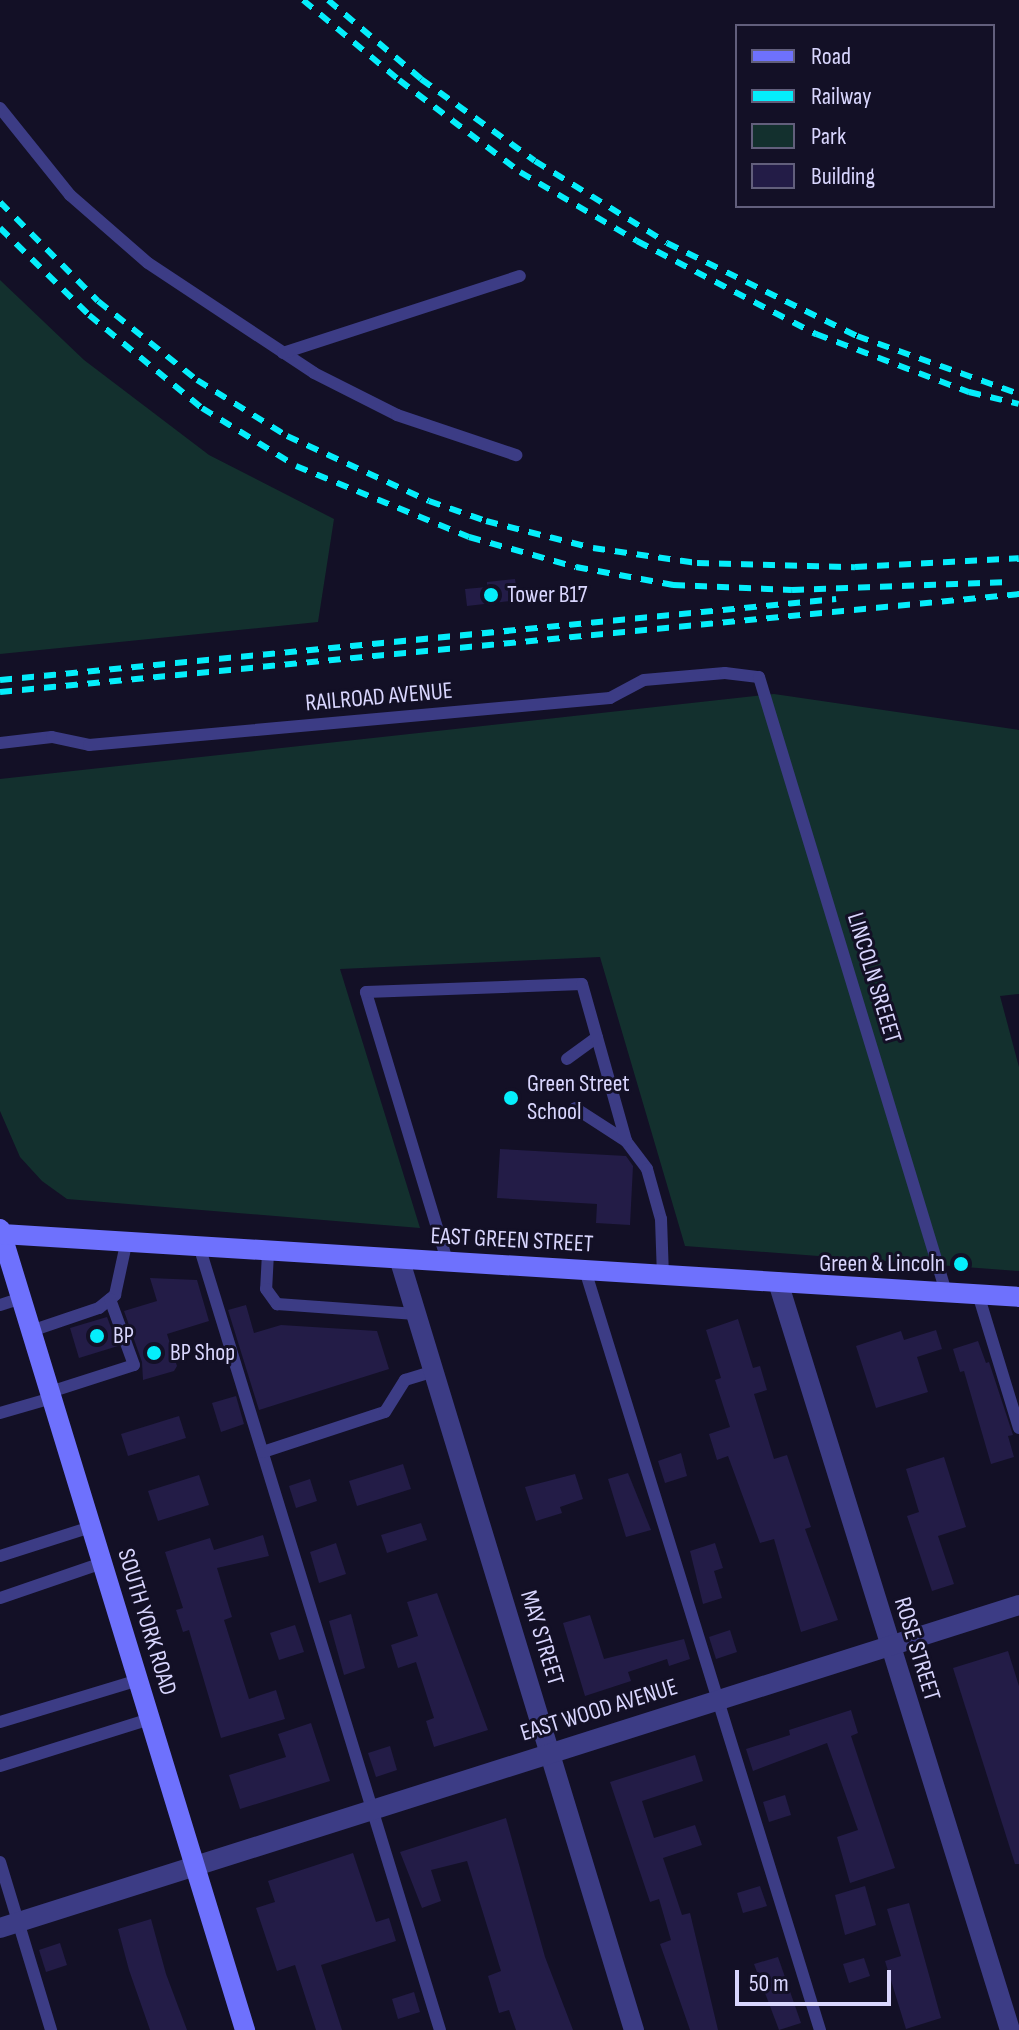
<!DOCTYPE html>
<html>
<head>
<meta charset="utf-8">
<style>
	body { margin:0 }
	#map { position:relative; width:1019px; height:2030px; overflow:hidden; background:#131026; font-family:"Sofia Sans Condensed",sans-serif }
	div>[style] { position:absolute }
	.green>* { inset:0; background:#13302e }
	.building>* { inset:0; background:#231c47 }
	.lane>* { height:12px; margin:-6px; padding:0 6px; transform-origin:6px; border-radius:6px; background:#3c3c85 }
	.street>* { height:20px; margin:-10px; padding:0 10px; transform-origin:10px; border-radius:10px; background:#3c3c85 }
	.secondary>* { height:20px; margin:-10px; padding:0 10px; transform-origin:10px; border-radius:10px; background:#6e71fd }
	.rail>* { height:6px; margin-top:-3px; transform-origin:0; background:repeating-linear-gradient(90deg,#05eefb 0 12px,transparent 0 22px) }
	.dots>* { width:22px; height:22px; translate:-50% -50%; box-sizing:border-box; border:4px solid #131026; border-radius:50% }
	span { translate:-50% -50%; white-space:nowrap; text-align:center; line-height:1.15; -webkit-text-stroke:6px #131026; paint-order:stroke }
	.poi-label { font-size:24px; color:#d9d6fe }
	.left { translate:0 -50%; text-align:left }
	.right { translate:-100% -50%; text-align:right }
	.street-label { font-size:24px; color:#d9d6fe }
	.legend { position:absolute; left:735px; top:24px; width:260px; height:184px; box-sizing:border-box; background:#131026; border:2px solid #625f7c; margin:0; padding:10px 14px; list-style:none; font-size:24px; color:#d9d6fe }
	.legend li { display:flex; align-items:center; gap:16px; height:40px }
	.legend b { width:40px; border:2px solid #625f7c }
	.scale { position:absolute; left:735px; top:1970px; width:156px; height:36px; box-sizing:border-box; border:4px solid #d9d6fe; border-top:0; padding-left:10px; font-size:24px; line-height:28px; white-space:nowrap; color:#d9d6fe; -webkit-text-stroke:6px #131026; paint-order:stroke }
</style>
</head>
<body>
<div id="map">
	<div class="green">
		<i style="clip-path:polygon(0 280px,84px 360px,209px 455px,334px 519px,318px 622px,0 654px)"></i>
		<i style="clip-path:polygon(774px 694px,1019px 730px,1019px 994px,1000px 996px,1019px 1067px,1019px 1271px,685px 1246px,600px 957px,340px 969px,420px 1228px,67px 1199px,42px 1181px,20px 1157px,0 1111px,0 779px)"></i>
	</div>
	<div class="building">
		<i style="clip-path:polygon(515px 579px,518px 600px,467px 606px,465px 589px,487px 587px,487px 582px)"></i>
		<i style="clip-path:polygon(500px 1149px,626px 1156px,633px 1166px,630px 1225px,596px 1223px,597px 1204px,497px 1198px)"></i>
		<i style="clip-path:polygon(150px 1278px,197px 1280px,209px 1321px,167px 1334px,177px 1366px,174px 1371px,143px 1380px,142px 1362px,124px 1311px,157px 1301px)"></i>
		<i style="clip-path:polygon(246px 1305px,254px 1333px,281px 1325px,377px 1331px,389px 1369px,259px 1410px,228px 1310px)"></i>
		<i style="clip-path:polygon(107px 1317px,118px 1346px,79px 1358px,70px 1328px)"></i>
		<i style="clip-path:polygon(738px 1319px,753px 1368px,760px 1366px,767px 1390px,754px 1394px,774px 1459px,787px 1455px,811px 1527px,805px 1529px,838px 1620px,801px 1632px,774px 1539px,760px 1543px,728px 1456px,717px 1460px,709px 1434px,730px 1427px,715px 1380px,721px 1378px,706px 1330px)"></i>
		<i style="clip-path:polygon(936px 1330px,942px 1349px,917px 1357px,928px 1392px,876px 1408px,856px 1346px,901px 1331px,904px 1340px)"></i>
		<i style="clip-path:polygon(978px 1341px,986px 1363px,989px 1362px,1013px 1435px,1008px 1436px,1014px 1457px,991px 1464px,964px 1371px,960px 1372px,953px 1349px)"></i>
		<i style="clip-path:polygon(236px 1396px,244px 1424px,221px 1432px,212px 1403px)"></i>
		<i style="clip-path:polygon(179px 1416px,186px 1438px,128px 1456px,121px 1434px)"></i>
		<i style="clip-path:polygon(681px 1453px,687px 1476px,665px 1483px,658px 1461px)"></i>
		<i style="clip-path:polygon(944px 1457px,966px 1527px,938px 1536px,954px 1584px,932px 1591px,907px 1516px,919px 1512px,906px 1469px)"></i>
		<i style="clip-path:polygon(403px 1464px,411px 1489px,357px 1506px,349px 1481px)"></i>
		<i style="clip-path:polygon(628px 1473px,651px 1530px,626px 1537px,608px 1479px)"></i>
		<i style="clip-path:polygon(575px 1474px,583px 1499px,560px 1507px,562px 1513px,536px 1521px,525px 1487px)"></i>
		<i style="clip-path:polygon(199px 1475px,209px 1505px,158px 1521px,148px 1491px)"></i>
		<i style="clip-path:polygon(310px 1479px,317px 1501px,296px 1508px,289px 1486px)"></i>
		<i style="clip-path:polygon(421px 1523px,427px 1540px,387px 1553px,381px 1535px)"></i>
		<i style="clip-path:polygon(263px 1535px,269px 1556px,217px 1568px,232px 1617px,224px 1620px,249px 1699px,276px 1690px,285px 1719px,221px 1738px,189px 1630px,183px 1632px,176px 1610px,183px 1608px,165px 1552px,210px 1538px,214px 1550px)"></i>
		<i style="clip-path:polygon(336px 1543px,346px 1574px,319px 1583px,310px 1552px)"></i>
		<i style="clip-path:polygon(715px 1543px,723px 1568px,714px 1571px,722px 1598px,703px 1604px,690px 1551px)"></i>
		<i style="clip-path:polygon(437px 1593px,488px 1730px,434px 1747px,426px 1721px,434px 1718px,416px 1662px,398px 1668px,391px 1645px,418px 1636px,407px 1602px)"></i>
		<i style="clip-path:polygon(351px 1614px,365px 1668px,344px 1675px,329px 1621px)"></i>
		<i style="clip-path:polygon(590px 1615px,604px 1659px,684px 1639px,690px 1659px,669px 1666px,667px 1659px,628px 1672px,631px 1681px,585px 1696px,563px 1623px)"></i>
		<i style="clip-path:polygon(295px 1625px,304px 1652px,279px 1660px,270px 1633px)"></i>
		<i style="clip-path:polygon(730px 1630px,737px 1652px,716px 1659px,709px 1637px)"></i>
		<i style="clip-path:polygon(1008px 1651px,1019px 1686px,1019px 1864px,1015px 1864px,953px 1668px)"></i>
		<i style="clip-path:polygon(851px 1710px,858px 1733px,851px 1736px,895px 1868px,850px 1883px,837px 1837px,858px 1830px,827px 1743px,753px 1771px,746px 1749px,790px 1735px,789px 1730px)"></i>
		<i style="clip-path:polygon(311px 1723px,330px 1781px,240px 1809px,229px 1775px,286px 1757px,278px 1734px)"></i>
		<i style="clip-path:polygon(390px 1746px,397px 1770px,376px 1777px,368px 1753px)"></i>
		<i style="clip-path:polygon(695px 1755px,703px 1781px,642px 1801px,654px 1838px,695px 1825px,702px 1845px,663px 1858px,682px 1915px,690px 1913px,718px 2030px,690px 2030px,660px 1944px,671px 1940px,659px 1899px,650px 1902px,610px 1782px)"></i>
		<i style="clip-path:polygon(785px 1795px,791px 1815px,769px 1822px,763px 1802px)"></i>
		<i style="clip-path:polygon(506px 1818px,545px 1957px,573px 2030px,516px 2030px,509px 2010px,499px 2013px,488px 1976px,501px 1971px,467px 1861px,431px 1870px,441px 1901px,422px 1908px,400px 1852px)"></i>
		<i style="clip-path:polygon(353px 1853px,376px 1922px,389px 1918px,396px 1941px,321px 1965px,342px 2030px,316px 2030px,295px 1965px,277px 1971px,256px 1908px,275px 1902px,268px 1881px)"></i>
		<i style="clip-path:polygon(760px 1886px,767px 1906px,743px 1913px,737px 1893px)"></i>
		<i style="clip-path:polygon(865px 1886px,876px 1925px,845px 1935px,835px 1895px)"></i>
		<i style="clip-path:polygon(909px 1903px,941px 2018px,906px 2029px,885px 1961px,901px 1956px,887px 1909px)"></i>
		<i style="clip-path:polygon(151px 1919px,166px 1974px,187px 2030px,150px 2030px,129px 1970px,118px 1929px)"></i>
		<i style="clip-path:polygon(60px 1943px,67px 1965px,46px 1972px,39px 1950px)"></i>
		<i style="clip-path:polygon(778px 1957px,801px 2023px,779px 2030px,754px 1964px)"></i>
		<i style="clip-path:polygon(864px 1958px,870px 1976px,849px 1983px,843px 1964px)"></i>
		<i style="clip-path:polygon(414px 1992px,420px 2012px,398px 2019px,392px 1999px)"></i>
	</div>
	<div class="lane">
		<i style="left:0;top:108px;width:112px;rotate:51.2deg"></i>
		<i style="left:70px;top:195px;width:103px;rotate:41.1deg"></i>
		<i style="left:148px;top:263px;width:199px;rotate:33.5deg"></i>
		<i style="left:314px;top:373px;width:93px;rotate:26.8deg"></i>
		<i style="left:397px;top:415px;width:126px;rotate:18.6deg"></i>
		<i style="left:283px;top:353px;width:249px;rotate:-18deg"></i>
		<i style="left:0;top:743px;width:52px;rotate:-6.6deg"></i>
		<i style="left:52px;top:737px;width:38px;rotate:12deg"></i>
		<i style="left:89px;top:745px;width:523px;rotate:-5.15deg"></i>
		<i style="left:610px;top:698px;width:38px;rotate:-28deg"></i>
		<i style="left:644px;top:680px;width:81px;rotate:-4.9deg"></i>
		<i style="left:725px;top:673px;width:34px;rotate:7deg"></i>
		<i style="left:759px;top:677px;width:643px;rotate:73.09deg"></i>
		<i style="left:567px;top:1059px;width:37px;rotate:-36deg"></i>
		<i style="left:575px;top:1108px;width:61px;rotate:32.9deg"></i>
		<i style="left:626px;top:1141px;width:35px;rotate:53deg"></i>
		<i style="left:647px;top:1169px;width:52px;rotate:74.4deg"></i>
		<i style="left:661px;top:1219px;width:56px;rotate:88deg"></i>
		<i style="left:200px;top:1249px;width:817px;rotate:72.92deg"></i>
		<i style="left:268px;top:1253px;width:36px;rotate:93deg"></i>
		<i style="left:266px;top:1289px;width:19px;rotate:54deg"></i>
		<i style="left:277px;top:1304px;width:139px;rotate:4.1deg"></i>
		<i style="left:448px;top:1264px;width:284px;rotate:-106.8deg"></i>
		<i style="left:366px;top:992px;width:216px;rotate:-2.1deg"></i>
		<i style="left:582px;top:984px;width:163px;rotate:74.3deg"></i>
		<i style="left:585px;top:1270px;width:796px;rotate:72.82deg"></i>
		<i style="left:978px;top:1294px;width:140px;rotate:73deg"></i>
		<i style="left:0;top:1305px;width:22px;rotate:-18deg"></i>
		<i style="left:31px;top:1331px;width:72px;rotate:-18.7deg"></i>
		<i style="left:99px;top:1308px;width:21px;rotate:-39deg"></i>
		<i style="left:115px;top:1295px;width:52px;rotate:-77.8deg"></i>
		<i style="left:50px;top:1392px;width:88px;rotate:-17.8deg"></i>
		<i style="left:134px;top:1365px;width:70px;rotate:-110deg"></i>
		<i style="left:0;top:1413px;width:54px;rotate:-16.1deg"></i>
		<i style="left:263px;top:1452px;width:128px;rotate:-18.2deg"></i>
		<i style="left:385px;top:1412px;width:38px;rotate:-58deg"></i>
		<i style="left:405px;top:1380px;width:30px;rotate:-17deg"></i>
		<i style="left:0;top:1556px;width:96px;rotate:-17.7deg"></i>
		<i style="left:0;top:1598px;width:108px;rotate:-18.9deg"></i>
		<i style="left:0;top:1722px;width:144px;rotate:-16.9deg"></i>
		<i style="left:0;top:1766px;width:157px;rotate:-17.4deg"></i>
		<i style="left:0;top:1862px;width:176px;rotate:73.1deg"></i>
	</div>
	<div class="street">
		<i style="left:400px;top:1261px;width:804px;rotate:73.08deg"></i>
		<i style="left:778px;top:1282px;width:783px;rotate:72.77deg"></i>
		<i style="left:0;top:1928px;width:1069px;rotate:-17.59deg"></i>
	</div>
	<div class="secondary">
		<i style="left:0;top:1229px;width:838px;rotate:72.99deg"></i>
		<i style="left:2px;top:1234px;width:1019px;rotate:3.54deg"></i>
	</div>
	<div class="rail">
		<i style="left:303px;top:0;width:125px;rotate:39.8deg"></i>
		<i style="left:399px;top:80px;width:152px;rotate:37.2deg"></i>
		<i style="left:520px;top:172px;width:136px;rotate:30.5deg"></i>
		<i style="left:637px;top:241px;width:202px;rotate:27.5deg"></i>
		<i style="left:816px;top:334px;width:164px;rotate:20.8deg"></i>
		<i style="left:969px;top:392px;width:51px;rotate:13.5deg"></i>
		<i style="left:328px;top:0;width:122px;rotate:40.3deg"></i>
		<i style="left:421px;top:79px;width:140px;rotate:35.7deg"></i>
		<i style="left:535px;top:161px;width:155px;rotate:31.8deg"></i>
		<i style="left:667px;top:243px;width:212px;rotate:26.1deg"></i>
		<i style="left:857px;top:336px;width:172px;rotate:19.7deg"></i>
		<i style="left:0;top:202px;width:139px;rotate:45.3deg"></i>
		<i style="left:98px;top:301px;width:127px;rotate:38.6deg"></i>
		<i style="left:197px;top:380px;width:106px;rotate:31.9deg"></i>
		<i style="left:287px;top:436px;width:156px;rotate:24.6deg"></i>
		<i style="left:429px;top:501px;width:60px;rotate:19.3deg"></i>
		<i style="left:486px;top:521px;width:110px;rotate:14.2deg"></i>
		<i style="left:593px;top:548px;width:105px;rotate:8.2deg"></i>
		<i style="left:697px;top:563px;width:158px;rotate:1.5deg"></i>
		<i style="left:855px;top:567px;width:164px;rotate:-3.1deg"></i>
		<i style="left:0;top:228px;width:124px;rotate:44.3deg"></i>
		<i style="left:89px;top:315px;width:146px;rotate:39.5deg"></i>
		<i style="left:202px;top:408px;width:110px;rotate:31.7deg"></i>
		<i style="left:296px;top:466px;width:187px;rotate:22.3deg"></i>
		<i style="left:469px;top:537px;width:111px;rotate:15.7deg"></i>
		<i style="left:576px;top:567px;width:99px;rotate:10.5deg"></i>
		<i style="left:673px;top:585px;width:119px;rotate:2.4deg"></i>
		<i style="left:792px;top:590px;width:218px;rotate:-2.1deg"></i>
		<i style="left:0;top:680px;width:840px;rotate:-5.53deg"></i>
		<i style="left:0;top:692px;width:1024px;rotate:-5.49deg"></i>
	</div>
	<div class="dots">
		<i style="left:491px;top:595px;background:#05eefb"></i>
		<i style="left:511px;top:1098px;background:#05eefb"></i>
		<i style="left:961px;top:1264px;background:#05eefb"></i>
		<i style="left:97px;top:1336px;background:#05eefb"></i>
		<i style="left:154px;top:1353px;background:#05eefb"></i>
	</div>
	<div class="poi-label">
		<span class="left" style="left:507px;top:595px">Tower B17</span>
		<span class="left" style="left:527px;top:1098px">Green Street<br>School</span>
		<span class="right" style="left:945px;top:1264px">Green &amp; Lincoln</span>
		<span class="left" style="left:113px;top:1336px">BP</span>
		<span class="left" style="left:170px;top:1353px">BP Shop</span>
	</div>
	<div class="street-label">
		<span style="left:379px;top:697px;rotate:-5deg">RAILROAD AVENUE</span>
		<span style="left:874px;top:978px;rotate:73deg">LINCOLN SREEET</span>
		<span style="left:512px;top:1240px;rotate:3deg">EAST GREEN STREET</span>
		<span style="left:147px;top:1622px;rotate:73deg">SOUTH YORK ROAD</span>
		<span style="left:542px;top:1638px;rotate:73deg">MAY STREET</span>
		<span style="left:917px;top:1649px;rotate:73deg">ROSE STREET</span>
		<span style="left:599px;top:1710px;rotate:-17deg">EAST WOOD AVENUE</span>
	</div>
	<ul class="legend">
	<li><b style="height:10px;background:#6e71fd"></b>Road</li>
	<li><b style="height:10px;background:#05eefb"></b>Railway</li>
	<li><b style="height:22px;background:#13302e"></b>Park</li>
	<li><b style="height:22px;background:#231c47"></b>Building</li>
	</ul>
	<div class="scale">50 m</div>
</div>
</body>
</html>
